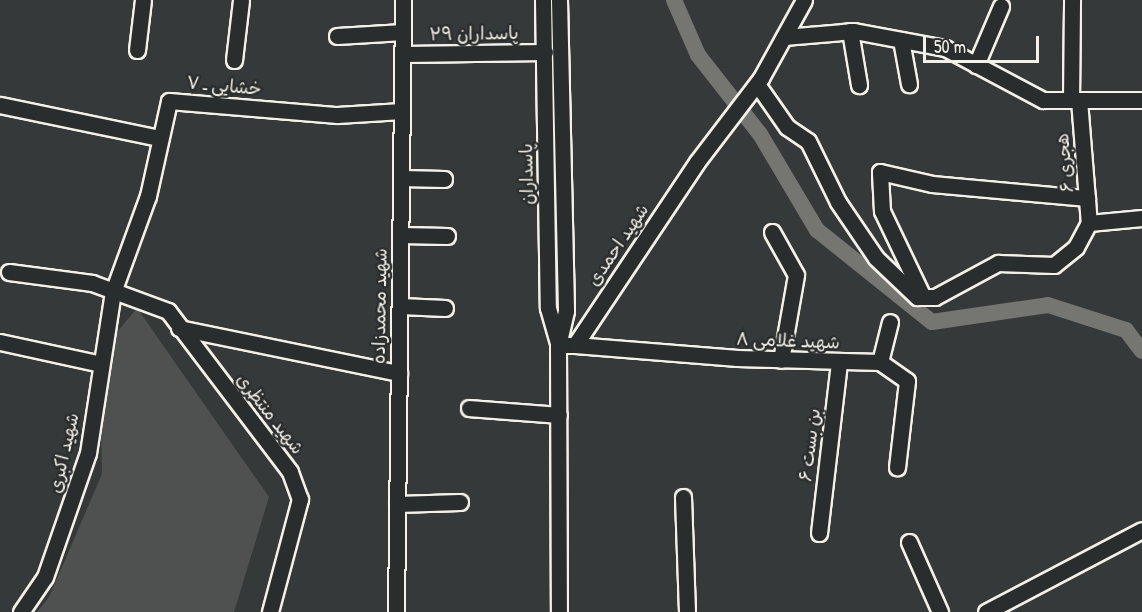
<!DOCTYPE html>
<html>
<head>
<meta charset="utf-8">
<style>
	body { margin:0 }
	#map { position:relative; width:1142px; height:612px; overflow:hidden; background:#363939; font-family:"Patrick Hand","Playpen Sans Arabic",sans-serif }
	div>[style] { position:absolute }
	.green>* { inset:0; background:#4e514f }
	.canal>* { height:16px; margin:-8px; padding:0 8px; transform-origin:8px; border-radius:8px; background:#757572 }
	.roads { filter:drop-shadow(2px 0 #f4f1e8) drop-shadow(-2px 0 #f4f1e8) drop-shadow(0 2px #f4f1e8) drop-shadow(0 -2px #f4f1e8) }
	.minor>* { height:15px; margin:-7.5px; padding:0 7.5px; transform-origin:7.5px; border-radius:7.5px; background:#2a2d2e }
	span { translate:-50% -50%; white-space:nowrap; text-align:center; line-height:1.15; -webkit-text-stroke:5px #2a2d2e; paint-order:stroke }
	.street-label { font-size:18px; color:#f4f1e8 }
	.scale { position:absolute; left:923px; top:36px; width:116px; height:27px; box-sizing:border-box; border:3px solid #f4f1e8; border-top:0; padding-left:8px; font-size:18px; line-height:21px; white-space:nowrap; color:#f4f1e8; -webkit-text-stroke:4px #2a2d2e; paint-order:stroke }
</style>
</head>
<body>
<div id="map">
	<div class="green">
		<i style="clip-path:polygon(137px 308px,269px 497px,234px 612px,37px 612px,49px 597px,102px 474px,99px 354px)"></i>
	</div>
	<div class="canal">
		<i style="left:674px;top:0;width:60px;rotate:66.4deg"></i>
		<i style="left:698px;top:55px;width:100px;rotate:51.9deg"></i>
		<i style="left:760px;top:134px;width:112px;rotate:59.3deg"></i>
		<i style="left:817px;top:230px;width:147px;rotate:38.7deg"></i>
		<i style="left:932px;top:322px;width:117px;rotate:-8.3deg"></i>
		<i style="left:1048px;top:305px;width:82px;rotate:17.8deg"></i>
		<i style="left:1126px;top:330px;width:26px;rotate:53deg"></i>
	</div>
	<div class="roads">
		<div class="minor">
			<i style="left:543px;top:0;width:308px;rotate:89.1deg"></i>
			<i style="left:548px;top:308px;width:35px;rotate:74deg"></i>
			<i style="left:559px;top:0;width:311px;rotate:88.7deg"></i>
			<i style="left:566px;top:311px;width:35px;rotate:103deg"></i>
			<i style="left:558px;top:345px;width:267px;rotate:89.8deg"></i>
			<i style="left:850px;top:31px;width:55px;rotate:80.5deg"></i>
			<i style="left:337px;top:36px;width:66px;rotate:-3.5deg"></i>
			<i style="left:784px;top:37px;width:70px;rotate:-4.9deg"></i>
			<i style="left:854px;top:31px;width:93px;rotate:10.6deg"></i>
			<i style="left:945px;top:48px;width:111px;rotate:28deg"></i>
			<i style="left:1043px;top:100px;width:99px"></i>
			<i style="left:901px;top:40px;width:45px;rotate:79.7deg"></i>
			<i style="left:137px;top:50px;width:50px;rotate:-83.2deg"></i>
			<i style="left:404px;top:54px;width:141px;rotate:-0.8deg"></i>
			<i style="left:234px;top:60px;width:60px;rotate:-83.3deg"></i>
			<i style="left:976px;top:65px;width:64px;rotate:-67deg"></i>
			<i style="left:757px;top:84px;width:52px;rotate:55.1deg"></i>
			<i style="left:787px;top:127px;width:25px;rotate:34deg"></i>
			<i style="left:808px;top:141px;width:68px;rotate:63.8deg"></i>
			<i style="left:838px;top:202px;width:68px;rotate:55.8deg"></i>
			<i style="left:876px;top:258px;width:57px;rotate:43.6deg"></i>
			<i style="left:917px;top:297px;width:18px"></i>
			<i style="left:935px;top:297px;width:72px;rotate:-28.4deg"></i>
			<i style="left:998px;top:263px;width:56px;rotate:2deg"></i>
			<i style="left:1054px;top:265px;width:28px;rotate:-39deg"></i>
			<i style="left:1076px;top:247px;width:27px;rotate:-62deg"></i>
			<i style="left:1071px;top:100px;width:100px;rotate:-89.4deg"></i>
			<i style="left:1079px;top:100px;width:123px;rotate:85.4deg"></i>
			<i style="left:0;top:105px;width:163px;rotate:11.7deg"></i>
			<i style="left:401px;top:178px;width:43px;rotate:1.3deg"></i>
			<i style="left:1089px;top:223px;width:53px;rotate:-5.4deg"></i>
			<i style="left:772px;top:232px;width:49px;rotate:60.8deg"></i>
			<i style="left:796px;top:275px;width:86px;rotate:100deg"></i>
			<i style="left:401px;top:235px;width:46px;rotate:1.2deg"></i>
			<i style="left:9px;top:272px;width:84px;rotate:7.5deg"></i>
			<i style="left:92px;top:283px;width:81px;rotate:20.2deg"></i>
			<i style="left:168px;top:311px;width:202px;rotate:52.8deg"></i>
			<i style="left:290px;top:472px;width:29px;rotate:70deg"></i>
			<i style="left:300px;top:499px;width:117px;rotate:104.9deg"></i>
			<i style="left:923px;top:297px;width:95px;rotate:-115.5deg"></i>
			<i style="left:882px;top:211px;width:39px;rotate:-93deg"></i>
			<i style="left:880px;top:172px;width:53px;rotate:13deg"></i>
			<i style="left:932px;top:184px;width:156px;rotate:5.2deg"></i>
			<i style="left:400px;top:306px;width:45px;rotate:2.5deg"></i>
			<i style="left:179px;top:328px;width:225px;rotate:11.6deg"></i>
			<i style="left:0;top:342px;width:103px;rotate:12.3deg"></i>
			<i style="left:558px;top:345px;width:17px"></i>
			<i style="left:575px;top:345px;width:220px;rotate:-56.3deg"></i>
			<i style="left:697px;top:162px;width:106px;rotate:-52.7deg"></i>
			<i style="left:761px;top:78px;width:89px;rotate:-61.1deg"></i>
			<i style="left:575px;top:345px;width:163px;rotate:4.6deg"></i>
			<i style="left:737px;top:358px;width:143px;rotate:1.6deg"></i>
			<i style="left:880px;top:362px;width:33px;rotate:35deg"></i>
			<i style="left:907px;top:381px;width:87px;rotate:96.6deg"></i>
			<i style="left:880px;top:362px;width:41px;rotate:-76deg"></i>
			<i style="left:469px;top:408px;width:90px;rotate:4.4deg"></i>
			<i style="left:683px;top:497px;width:115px;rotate:88deg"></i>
			<i style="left:397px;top:504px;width:63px;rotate:-1.8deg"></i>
			<i style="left:819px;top:533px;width:171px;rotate:-83.3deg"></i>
			<i style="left:909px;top:542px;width:77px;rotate:66.1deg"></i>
			<i style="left:21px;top:612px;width:42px;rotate:-55.6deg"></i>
			<i style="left:45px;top:577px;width:131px;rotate:-70.9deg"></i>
			<i style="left:88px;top:453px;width:163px;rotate:-81.2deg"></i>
			<i style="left:113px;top:292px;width:102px;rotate:-70deg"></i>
			<i style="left:148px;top:196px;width:97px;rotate:-77.5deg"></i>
			<i style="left:169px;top:101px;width:169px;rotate:4.8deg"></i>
			<i style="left:337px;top:115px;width:65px;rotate:-3.5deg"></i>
			<i style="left:396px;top:612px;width:612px;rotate:-89.34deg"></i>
			<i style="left:986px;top:612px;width:176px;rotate:-27.7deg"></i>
		</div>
	</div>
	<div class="street-label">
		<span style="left:474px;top:34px;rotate:-1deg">پاسداران ۲۹</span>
		<span style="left:224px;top:86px;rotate:5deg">خشایی ـ ۷</span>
		<span style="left:1065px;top:163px;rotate:-95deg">هجری ۶</span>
		<span style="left:527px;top:174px;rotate:-91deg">پاسداران</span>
		<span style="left:618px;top:245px;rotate:-56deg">شهید احمدی</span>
		<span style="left:380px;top:306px;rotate:-89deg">شهید محمدزاده</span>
		<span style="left:788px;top:341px;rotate:2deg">۸ شهید غلامی</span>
		<span style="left:270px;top:414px;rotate:52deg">شهید منتظری</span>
		<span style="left:810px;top:445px;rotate:-83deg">بن بست ۶</span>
		<span style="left:64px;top:453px;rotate:-77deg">شهید اکبری</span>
	</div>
	<div class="scale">50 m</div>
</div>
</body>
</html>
